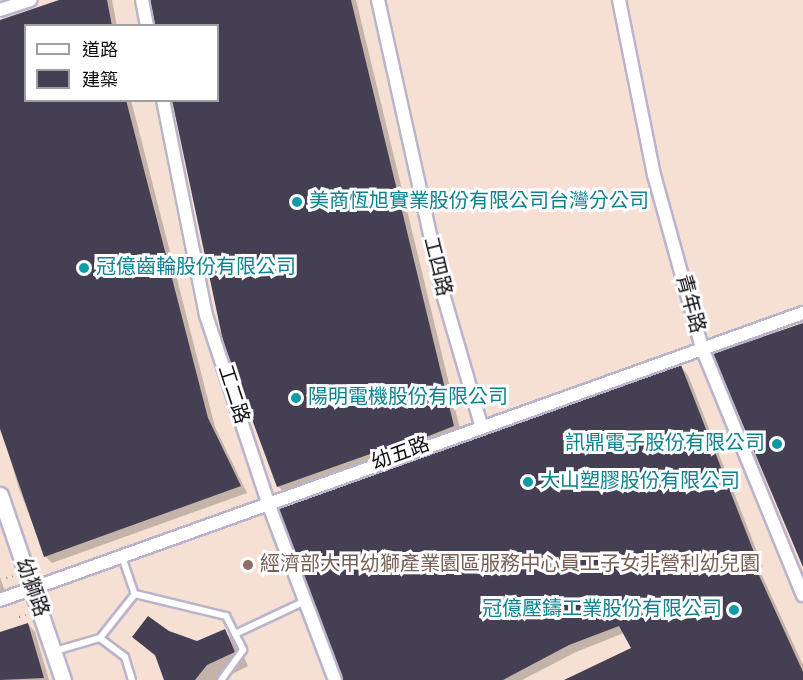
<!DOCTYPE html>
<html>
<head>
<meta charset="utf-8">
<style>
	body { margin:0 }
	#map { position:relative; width:803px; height:680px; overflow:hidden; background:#f1ecfc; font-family:Overpass,"Noto Sans TC",sans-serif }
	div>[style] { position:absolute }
	.industrial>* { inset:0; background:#f6e0d3 }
	.shadow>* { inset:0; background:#0003 }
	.building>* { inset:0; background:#453f54 }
	.path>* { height:2px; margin-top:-1px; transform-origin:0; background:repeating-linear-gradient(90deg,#9894a1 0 1.5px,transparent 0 6px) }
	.roads { filter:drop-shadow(2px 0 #bab3cc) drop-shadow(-2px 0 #bab3cc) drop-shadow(0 2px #bab3cc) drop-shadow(0 -2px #bab3cc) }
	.service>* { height:6px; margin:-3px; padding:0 3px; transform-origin:3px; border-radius:3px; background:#fff }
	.minor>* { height:12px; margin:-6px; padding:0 6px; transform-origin:6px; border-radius:6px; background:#fff }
	.tertiary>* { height:15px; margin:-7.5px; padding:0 7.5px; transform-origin:7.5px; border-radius:7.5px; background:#fff }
	.dots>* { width:16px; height:16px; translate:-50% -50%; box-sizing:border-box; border:3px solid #fff; border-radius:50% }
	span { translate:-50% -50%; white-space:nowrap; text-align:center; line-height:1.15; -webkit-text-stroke:6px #fff; paint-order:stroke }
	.culture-label { font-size:20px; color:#0d838f }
	.left { translate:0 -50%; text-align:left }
	.right { translate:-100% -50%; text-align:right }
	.street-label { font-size:20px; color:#0f0c14 }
	.education-label { font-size:20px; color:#785e54 }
	.legend { position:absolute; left:24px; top:24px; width:195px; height:78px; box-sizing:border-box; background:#fff; border:2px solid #9f9ea1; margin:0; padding:8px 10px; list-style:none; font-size:18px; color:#0f0c14 }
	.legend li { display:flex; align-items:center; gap:12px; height:30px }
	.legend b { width:30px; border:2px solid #9f9ea1 }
</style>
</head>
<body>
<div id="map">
	<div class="industrial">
		<i style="clip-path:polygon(evenodd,0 0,803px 0,803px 680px,0 680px,0 0,26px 26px,218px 26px,218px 100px,26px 100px,26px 26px)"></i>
	</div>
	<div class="shadow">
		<i style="clip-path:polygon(64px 0,112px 0,117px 26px,26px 26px,26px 100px,131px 100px,215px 427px,247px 493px,52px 563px,45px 556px,18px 486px,0 423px,0 22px)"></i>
		<i style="clip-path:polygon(150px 0,356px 0,461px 433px,285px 493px,278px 486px,225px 341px,172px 100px,218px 100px,218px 26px,155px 26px)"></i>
		<i style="clip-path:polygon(681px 367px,688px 375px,763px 567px,759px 569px,803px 665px,803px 680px,567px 680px,633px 649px,624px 633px,576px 652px,522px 680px,344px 680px)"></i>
		<i style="clip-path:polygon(0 577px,5px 592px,0 593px)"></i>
		<i style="clip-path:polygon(28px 624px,35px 632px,49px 680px,0 680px,0 633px)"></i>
		<i style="clip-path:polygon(224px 631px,238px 645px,248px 666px,220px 680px,166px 680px,158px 659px,134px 637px,168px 632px,197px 643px)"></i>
	</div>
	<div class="building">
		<i style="clip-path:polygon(59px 0,107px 0,112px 26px,26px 26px,26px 100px,126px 100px,208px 418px,241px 486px,44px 557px,0 429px,0 20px)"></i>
		<i style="clip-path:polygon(150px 0,351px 0,454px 426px,375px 457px,373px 453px,277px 487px,223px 341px,172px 100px,218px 100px,218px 26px,155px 26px)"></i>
		<i style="clip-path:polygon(803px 323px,803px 567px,713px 354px)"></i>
		<i style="clip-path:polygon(681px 365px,757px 560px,753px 562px,803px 672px,803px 680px,564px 680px,631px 648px,619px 626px,569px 645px,503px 680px,343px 680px,279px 509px)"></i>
		<i style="clip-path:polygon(148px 616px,169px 631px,197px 641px,225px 629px,235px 652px,207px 665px,195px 680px,164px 680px,155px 655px,132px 637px)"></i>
		<i style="clip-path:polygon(28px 623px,44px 678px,0 680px,0 632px)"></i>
	</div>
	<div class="path">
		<i style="left:6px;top:578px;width:7px;rotate:-16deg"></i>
		<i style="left:19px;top:617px;width:7px;rotate:-16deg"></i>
	</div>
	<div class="roads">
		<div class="service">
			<i style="left:122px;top:557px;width:39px;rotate:71deg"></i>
			<i style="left:235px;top:634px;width:77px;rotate:-25.2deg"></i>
			<i style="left:55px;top:651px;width:47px;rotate:-16.1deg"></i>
			<i style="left:132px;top:680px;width:24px;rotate:-107deg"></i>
			<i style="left:125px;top:657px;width:31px;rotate:-143deg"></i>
			<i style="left:100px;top:638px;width:56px;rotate:-51.5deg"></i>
			<i style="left:135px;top:594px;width:94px;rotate:13.6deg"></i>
			<i style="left:226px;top:616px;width:38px;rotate:63deg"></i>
			<i style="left:243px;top:650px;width:37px;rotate:126deg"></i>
		</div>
		<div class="minor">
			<i style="left:142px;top:0;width:26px;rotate:79deg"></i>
			<i style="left:378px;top:0;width:301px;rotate:77.5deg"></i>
			<i style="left:443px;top:294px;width:136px;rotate:73.8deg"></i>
			<i style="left:619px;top:0;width:178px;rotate:78.7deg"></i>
			<i style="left:654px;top:175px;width:180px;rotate:74.5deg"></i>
			<i style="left:702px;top:348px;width:267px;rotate:67.8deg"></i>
			<i style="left:0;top:10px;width:32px;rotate:-18deg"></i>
			<i style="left:163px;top:100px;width:219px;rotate:78.7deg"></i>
			<i style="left:206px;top:315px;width:198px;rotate:71.7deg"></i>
			<i style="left:268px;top:503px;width:189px;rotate:69.3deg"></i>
			<i style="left:0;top:600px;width:853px;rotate:-19.67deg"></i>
		</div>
		<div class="tertiary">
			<i style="left:0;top:495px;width:195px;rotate:71.2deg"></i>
		</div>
	</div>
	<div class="dots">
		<i style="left:297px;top:202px;background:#0f9aa8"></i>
		<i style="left:84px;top:268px;background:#0f9aa8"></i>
		<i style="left:296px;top:398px;background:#0f9aa8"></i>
		<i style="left:777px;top:444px;background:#0f9aa8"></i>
		<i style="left:528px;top:482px;background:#0f9aa8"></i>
		<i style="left:248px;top:565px;background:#8d6e63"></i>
		<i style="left:734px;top:610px;background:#0f9aa8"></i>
	</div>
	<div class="culture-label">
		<span class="left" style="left:309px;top:202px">美商恆旭實業股份有限公司台灣分公司</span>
		<span class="left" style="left:96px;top:268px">冠億齒輪股份有限公司</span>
		<span class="left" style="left:308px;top:398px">陽明電機股份有限公司</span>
		<span class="right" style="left:765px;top:444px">訊鼎電子股份有限公司</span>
		<span class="left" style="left:540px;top:482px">大山塑膠股份有限公司</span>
		<span class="right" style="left:722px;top:610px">冠億壓鑄工業股份有限公司</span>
	</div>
	<div class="street-label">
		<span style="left:436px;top:267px;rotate:76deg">工四路</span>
		<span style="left:689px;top:304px;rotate:75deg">青年路</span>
		<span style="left:232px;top:395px;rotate:72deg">工二路</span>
		<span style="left:401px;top:455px;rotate:-20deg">幼五路</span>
		<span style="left:31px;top:588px;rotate:71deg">幼獅路</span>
	</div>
	<div class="education-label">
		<span class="left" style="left:260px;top:565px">經濟部大甲幼獅產業園區服務中心員工子女非營利幼兒園</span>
	</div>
	<ul class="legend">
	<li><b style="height:8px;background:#fff"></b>道路</li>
	<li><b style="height:16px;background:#453f54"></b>建築</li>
	</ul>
</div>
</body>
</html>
